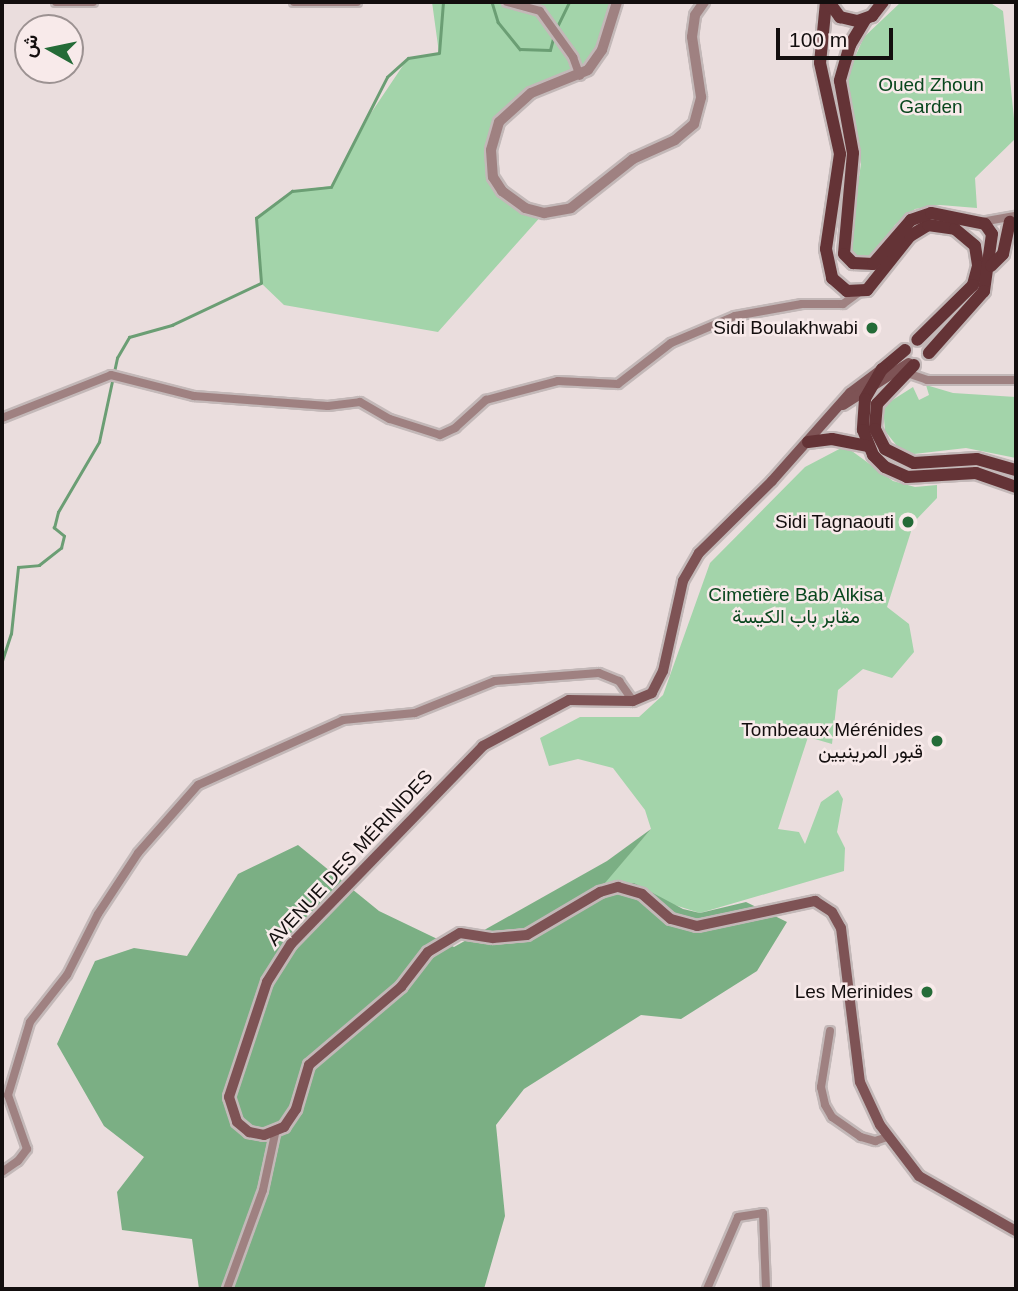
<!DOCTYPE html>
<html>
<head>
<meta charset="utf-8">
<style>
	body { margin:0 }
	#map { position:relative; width:1018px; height:1291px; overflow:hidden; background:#eadddd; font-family:Arial,Vazirmatn,sans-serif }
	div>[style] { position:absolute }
	.green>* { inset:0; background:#a3d4aa }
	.forest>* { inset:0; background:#7baf84 }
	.stream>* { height:2.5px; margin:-1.25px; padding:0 1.25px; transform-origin:1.25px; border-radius:1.25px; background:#6b9e74 }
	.roads { filter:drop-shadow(2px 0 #c3b8b8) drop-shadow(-2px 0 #c3b8b8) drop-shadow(0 2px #c3b8b8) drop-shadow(0 -2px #c3b8b8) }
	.minor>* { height:8px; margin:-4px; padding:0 4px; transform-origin:4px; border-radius:4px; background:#9f8181 }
	.tertiary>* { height:10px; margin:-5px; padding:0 5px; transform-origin:5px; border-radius:5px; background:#9f8181 }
	.secondary>* { height:10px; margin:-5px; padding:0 5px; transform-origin:5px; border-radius:5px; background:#7e5355 }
	.primary>* { height:12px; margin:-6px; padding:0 6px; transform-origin:6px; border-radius:6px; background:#643336 }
	.dots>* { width:19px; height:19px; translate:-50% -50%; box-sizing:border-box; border:4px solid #f8eaea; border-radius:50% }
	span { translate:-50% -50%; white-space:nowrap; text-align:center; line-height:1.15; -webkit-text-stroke:5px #f8eaea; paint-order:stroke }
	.park-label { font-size:19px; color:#08461d }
	.poi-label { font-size:19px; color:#130e0e }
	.right { translate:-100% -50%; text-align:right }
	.street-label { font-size:19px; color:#130e0e }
	.frame { position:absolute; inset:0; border:4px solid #130e0e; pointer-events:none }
	.north { position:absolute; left:14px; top:14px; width:70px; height:70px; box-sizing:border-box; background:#f8eaea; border:2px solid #9c9292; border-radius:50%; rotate:279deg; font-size:19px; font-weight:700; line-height:28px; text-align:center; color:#130e0e }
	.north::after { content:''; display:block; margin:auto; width:24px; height:32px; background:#246b37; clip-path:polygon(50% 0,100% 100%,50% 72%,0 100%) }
	.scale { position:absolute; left:776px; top:28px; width:117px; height:32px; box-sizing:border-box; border:4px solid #130e0e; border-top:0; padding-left:9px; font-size:21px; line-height:24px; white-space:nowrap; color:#130e0e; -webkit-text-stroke:5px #f8eaea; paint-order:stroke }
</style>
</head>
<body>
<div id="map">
	<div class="green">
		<i style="clip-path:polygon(432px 2px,616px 2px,602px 48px,568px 81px,518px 101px,486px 142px,495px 188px,543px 214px,438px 332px,284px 305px,261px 283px,256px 218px,292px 191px,331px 186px,371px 113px,408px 58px,439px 53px)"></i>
		<i style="clip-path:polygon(901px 2px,989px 2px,1003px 11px,1016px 138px,975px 178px,977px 208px,940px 205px,915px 209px,895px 225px,872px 256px,856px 260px,848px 247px,861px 164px,847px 86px,849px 70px,864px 37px)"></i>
		<i style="clip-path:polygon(926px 385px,953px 393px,1016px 397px,1016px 458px,966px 448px,914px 454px,901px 451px,885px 431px,883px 406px,913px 387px,919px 400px,929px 395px)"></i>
		<i style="clip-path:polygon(845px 446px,893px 481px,915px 487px,937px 485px,937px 498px,914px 522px,887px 607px,909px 624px,914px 652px,892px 678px,863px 669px,838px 690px,832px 744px,808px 737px,778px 829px,799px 832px,805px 844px,821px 802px,838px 790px,843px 799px,837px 832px,845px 848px,844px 871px,700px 913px,604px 883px,651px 829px,645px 810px,613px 768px,578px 759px,549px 766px,540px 738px,580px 717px,639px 717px,663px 695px,710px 563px,805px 467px)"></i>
	</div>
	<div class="forest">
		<i style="clip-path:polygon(651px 829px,605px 883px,634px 883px,683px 909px,700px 913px,746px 902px,787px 922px,757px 971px,681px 1019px,641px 1015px,524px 1089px,496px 1125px,505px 1216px,484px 1289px,199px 1289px,192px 1239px,122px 1230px,117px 1192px,144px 1157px,104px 1126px,57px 1044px,95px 961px,134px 948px,187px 956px,238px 874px,298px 845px,379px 911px,454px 947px,607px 861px)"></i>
	</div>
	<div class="stream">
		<i style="left:492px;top:2px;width:21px;rotate:73deg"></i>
		<i style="left:498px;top:22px;width:35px;rotate:51deg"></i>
		<i style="left:520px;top:49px;width:30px;rotate:2deg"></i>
		<i style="left:550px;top:50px;width:16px;rotate:-75deg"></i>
		<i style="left:556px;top:29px;width:30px;rotate:-64deg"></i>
		<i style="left:2px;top:661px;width:28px;rotate:-72deg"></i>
		<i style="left:11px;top:634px;width:67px;rotate:-84deg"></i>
		<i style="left:18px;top:567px;width:21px;rotate:-5deg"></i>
		<i style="left:39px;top:565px;width:28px;rotate:-38deg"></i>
		<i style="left:61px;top:548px;width:12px;rotate:-76deg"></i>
		<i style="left:64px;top:536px;width:13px;rotate:-141deg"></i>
		<i style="left:54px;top:528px;width:16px;rotate:-76deg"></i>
		<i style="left:58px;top:512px;width:81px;rotate:-59.6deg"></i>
		<i style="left:99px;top:442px;width:86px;rotate:-77.9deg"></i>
		<i style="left:117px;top:358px;width:24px;rotate:-60deg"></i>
		<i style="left:129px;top:337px;width:45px;rotate:-15.6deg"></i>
		<i style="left:172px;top:325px;width:98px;rotate:-25.3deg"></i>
		<i style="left:261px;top:283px;width:65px;rotate:-94.4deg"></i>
		<i style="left:256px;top:218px;width:45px;rotate:-36.9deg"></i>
		<i style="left:292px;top:191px;width:39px;rotate:-6deg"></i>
		<i style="left:331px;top:187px;width:123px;rotate:-63deg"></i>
		<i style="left:387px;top:77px;width:28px;rotate:-42deg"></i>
		<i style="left:408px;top:58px;width:31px;rotate:-9deg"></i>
		<i style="left:439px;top:53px;width:51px;rotate:-85.5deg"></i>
	</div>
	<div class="roads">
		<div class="minor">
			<i style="left:56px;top:2px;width:37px"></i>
			<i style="left:294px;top:2px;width:63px"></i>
			<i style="left:507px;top:2px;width:34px;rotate:15deg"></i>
			<i style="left:540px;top:11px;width:57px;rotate:54.3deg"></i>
			<i style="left:573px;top:57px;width:20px;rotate:70deg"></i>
			<i style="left:981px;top:222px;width:36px;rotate:-10deg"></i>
			<i style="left:907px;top:373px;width:21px;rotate:19deg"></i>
			<i style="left:927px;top:380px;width:89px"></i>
			<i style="left:2px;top:418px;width:117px;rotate:-21.5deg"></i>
			<i style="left:111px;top:375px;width:86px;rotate:14.2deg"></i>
			<i style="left:194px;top:396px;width:134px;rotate:4.3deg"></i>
			<i style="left:328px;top:406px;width:32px;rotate:-7deg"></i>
			<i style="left:360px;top:402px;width:34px;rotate:30deg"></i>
			<i style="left:390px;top:419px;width:52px;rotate:17.7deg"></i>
			<i style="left:440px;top:435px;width:17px;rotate:-25deg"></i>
			<i style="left:455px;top:428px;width:42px;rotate:-42.1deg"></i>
			<i style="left:486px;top:400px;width:74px;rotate:-14.8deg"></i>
			<i style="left:558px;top:381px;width:60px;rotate:2.9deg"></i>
			<i style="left:618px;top:384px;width:67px;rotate:-37.7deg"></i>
			<i style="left:671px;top:343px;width:69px;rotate:-22.9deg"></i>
			<i style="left:735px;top:316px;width:68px;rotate:-10.2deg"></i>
			<i style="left:802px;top:304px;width:41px"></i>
			<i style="left:843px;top:304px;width:19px;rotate:-36deg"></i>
			<i style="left:830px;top:1031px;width:57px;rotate:99.1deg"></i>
			<i style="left:821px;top:1087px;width:18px;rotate:77deg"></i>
			<i style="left:825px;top:1105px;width:14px;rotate:60deg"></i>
			<i style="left:832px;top:1117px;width:35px;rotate:35deg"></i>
			<i style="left:861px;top:1137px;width:15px;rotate:16deg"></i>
			<i style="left:875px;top:1141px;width:13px;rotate:-18deg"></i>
			<i style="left:2px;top:1172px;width:19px;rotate:-35deg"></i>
			<i style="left:18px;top:1161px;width:15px;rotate:-53deg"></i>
			<i style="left:27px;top:1149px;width:57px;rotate:-109.4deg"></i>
			<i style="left:8px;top:1095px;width:76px;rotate:-73.2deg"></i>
			<i style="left:30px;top:1022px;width:60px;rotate:-51.8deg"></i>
			<i style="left:67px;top:975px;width:68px;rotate:-63.1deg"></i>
			<i style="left:98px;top:914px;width:73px;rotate:-56.7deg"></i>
			<i style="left:138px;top:853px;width:91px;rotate:-48.6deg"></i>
			<i style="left:198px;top:785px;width:159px;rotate:-24.1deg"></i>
			<i style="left:343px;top:720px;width:72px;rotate:-5.6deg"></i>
			<i style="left:415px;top:713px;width:86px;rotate:-21.8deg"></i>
			<i style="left:495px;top:681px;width:104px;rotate:-4.4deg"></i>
			<i style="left:599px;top:673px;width:22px;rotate:22deg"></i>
			<i style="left:619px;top:681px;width:24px;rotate:55deg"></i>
			<i style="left:227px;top:1289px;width:105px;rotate:-70deg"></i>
			<i style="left:263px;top:1190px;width:57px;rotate:-77.9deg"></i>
			<i style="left:707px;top:1289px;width:78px;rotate:-66.7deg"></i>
			<i style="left:738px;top:1217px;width:25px;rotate:-9deg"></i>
			<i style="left:763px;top:1213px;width:76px;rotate:87.7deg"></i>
		</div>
		<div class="tertiary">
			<i style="left:617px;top:2px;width:50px;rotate:107.4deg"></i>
			<i style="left:602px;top:50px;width:24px;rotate:125deg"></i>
			<i style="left:588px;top:70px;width:61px;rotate:158deg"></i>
			<i style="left:531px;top:93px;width:43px;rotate:137.8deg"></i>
			<i style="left:499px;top:122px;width:29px;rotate:106deg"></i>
			<i style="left:491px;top:150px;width:27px;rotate:86deg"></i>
			<i style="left:493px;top:177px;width:17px;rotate:57deg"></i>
			<i style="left:502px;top:191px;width:29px;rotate:36deg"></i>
			<i style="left:525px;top:208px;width:20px;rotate:15deg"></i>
			<i style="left:544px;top:213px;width:27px;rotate:-10deg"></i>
			<i style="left:571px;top:208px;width:79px;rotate:-38.3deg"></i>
			<i style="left:633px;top:159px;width:46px;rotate:-24.3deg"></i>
			<i style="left:675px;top:140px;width:25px;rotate:-40deg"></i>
			<i style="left:694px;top:124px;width:28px;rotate:-75deg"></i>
			<i style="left:701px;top:97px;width:61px;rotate:-98.5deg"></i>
			<i style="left:692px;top:37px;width:22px;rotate:-82deg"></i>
			<i style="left:695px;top:15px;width:16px;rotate:-55deg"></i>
		</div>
		<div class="secondary">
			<i style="left:882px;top:369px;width:40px;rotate:143deg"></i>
			<i style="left:850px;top:393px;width:118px;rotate:131.6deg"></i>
			<i style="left:772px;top:481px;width:103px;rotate:135.4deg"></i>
			<i style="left:699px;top:553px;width:32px;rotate:120deg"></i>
			<i style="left:683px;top:581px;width:92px;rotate:102.5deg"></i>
			<i style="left:663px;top:671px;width:25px;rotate:117deg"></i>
			<i style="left:652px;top:693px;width:21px;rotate:157deg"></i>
			<i style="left:633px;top:701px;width:64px;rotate:-179.1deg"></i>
			<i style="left:569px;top:700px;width:98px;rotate:151.9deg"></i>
			<i style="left:483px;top:746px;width:276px;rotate:134.1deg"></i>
			<i style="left:291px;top:944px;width:45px;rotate:122.3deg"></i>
			<i style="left:267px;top:982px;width:121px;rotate:108.3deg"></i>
			<i style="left:229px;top:1097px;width:26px;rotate:72deg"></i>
			<i style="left:237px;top:1122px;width:16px;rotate:40deg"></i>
			<i style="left:249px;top:1132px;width:15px;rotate:11deg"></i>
			<i style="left:264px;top:1135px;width:22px;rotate:-22deg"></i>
			<i style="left:284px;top:1127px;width:22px;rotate:-56deg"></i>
			<i style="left:296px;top:1109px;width:46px;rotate:-73.5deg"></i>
			<i style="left:309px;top:1065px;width:121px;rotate:-40.3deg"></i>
			<i style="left:401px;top:987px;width:44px;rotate:-52.4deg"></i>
			<i style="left:428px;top:952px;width:37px;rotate:-31deg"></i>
			<i style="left:460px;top:933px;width:33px;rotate:9deg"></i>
			<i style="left:493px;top:938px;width:34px;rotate:-5deg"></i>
			<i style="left:527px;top:935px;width:85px;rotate:-30.5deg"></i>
			<i style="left:600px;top:892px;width:19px;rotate:-16deg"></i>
			<i style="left:618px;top:887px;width:25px;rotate:16deg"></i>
			<i style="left:642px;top:894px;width:38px;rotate:41deg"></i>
			<i style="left:671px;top:919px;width:27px;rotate:15deg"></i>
			<i style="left:697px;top:926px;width:121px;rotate:-12deg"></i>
			<i style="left:815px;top:901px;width:20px;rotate:33deg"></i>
			<i style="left:832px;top:912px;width:18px;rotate:61deg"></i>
			<i style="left:841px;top:928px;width:155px;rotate:83deg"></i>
			<i style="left:860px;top:1082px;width:47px;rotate:65.1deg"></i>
			<i style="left:880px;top:1125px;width:64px;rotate:52.6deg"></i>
			<i style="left:919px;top:1176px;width:112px;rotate:29.6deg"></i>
			<i style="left:843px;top:405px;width:78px;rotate:-32.5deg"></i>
		</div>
		<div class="primary">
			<i style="left:826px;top:2px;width:61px;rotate:95.6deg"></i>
			<i style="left:820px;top:63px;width:93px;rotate:77.6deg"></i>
			<i style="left:840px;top:154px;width:96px;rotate:98.4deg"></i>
			<i style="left:826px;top:249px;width:30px;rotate:78deg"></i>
			<i style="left:832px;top:278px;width:20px;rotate:41deg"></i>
			<i style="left:847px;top:291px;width:20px;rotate:-3deg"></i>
			<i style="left:867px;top:290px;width:69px;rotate:-51.5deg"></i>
			<i style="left:910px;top:236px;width:21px;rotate:-31deg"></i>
			<i style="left:928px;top:225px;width:27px;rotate:8deg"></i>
			<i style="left:955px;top:229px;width:26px;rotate:40deg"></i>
			<i style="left:975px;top:246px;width:20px;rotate:81deg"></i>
			<i style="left:978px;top:266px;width:20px;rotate:105deg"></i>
			<i style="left:973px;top:285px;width:78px;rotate:135.5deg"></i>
			<i style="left:829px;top:2px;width:19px;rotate:54deg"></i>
			<i style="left:840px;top:17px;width:18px;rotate:13deg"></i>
			<i style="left:858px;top:21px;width:15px;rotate:-20deg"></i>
			<i style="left:872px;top:16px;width:18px;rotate:-52deg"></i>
			<i style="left:865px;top:20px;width:29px;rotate:121deg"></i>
			<i style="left:850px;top:45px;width:37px;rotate:106deg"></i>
			<i style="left:840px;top:81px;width:73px;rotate:79.8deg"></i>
			<i style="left:853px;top:153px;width:101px;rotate:95.1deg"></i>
			<i style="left:844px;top:254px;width:13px;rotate:45deg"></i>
			<i style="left:853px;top:263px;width:20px;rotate:3deg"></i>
			<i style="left:873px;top:264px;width:58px;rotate:-49.2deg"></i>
			<i style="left:911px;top:220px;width:21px;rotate:-19deg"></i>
			<i style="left:931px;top:213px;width:55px;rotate:11.5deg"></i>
			<i style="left:985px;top:224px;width:12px;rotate:55deg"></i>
			<i style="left:992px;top:234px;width:58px;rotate:98deg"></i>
			<i style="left:984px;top:291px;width:83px;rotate:131.6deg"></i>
			<i style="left:991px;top:266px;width:17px;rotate:-45deg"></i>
			<i style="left:1003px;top:254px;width:33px;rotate:-78deg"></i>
			<i style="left:905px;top:350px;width:30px;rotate:140deg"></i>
			<i style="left:882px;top:369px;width:34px;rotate:120deg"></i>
			<i style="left:865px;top:399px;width:31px;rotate:94deg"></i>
			<i style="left:863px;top:430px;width:27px;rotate:68deg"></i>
			<i style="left:873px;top:455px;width:17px;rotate:45deg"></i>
			<i style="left:885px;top:467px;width:24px;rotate:24deg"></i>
			<i style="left:907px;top:477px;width:69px;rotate:-3.3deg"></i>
			<i style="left:976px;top:473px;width:42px;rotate:19.3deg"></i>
			<i style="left:914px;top:365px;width:54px;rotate:133.5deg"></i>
			<i style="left:877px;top:404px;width:25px;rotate:95deg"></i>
			<i style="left:875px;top:429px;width:22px;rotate:63deg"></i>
			<i style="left:885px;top:449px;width:32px;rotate:26deg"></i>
			<i style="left:914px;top:463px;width:63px;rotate:-3.6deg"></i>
			<i style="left:977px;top:459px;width:41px;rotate:15.8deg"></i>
			<i style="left:808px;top:442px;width:24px;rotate:-7deg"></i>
			<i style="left:832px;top:439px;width:37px;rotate:11deg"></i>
		</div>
	</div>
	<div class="dots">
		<i style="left:872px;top:328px;background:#246b37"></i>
		<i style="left:908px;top:522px;background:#246b37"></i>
		<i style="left:937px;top:741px;background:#246b37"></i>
		<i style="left:927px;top:992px;background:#246b37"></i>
	</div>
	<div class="park-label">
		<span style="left:931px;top:96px">Oued Zhoun<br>Garden</span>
		<span style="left:796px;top:606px">Cimetière Bab Alkisa<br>مقابر باب الكيسة</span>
	</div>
	<div class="poi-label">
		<span class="right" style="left:858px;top:328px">Sidi Boulakhwabi</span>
		<span class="right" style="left:894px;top:522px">Sidi Tagnaouti</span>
		<span class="right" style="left:923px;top:741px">Tombeaux Mérénides<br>قبور المرينيين</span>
		<span class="right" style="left:913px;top:992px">Les Merinides</span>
	</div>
	<div class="street-label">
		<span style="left:350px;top:858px;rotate:-47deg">AVENUE DES MÉRINIDES</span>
	</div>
	<div class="frame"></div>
	<div class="north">ش</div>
	<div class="scale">100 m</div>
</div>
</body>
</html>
